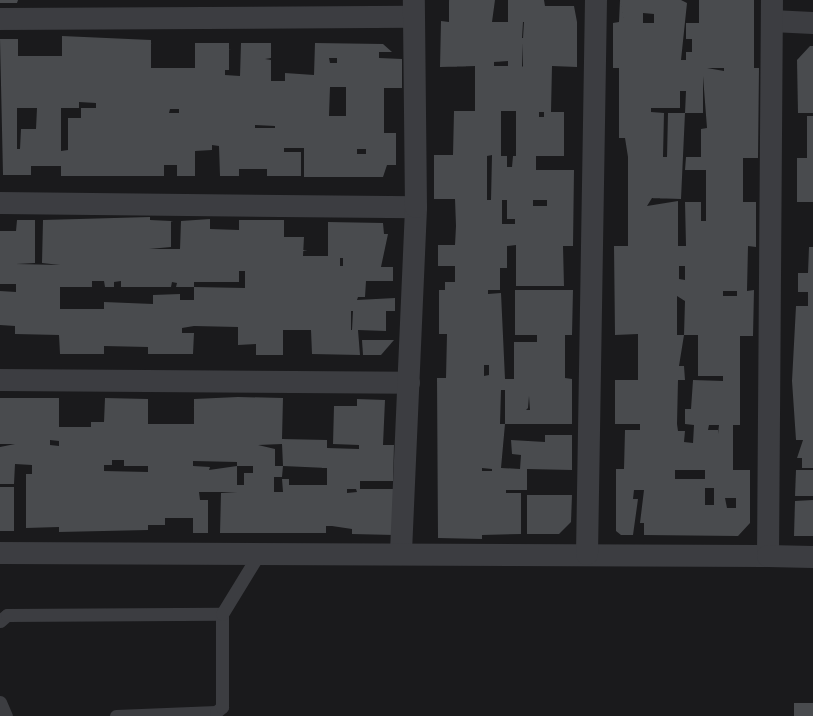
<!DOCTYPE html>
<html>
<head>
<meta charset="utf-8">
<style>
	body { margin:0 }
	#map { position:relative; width:813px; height:716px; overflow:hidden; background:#1a1a1c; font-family:Overpass,sans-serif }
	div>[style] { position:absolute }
	.building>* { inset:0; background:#494b4e }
	.service>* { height:13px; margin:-6.5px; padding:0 6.5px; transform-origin:6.5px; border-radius:6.5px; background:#3c3d41 }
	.minor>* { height:22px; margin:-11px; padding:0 11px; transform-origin:11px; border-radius:11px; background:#3c3d41 }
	span { translate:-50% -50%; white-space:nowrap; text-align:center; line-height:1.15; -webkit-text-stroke:4px #151517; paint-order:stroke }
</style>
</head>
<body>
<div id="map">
	<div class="building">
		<i style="clip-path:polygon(0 0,18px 0,17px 3px,0 3px)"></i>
		<i style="clip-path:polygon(evenodd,449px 0,495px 0,492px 22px,508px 22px,508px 0,544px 0,545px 6px,574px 6px,577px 22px,577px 67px,552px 66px,551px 112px,564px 112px,564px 156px,536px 156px,536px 170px,574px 170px,573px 246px,563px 246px,564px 286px,516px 286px,516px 245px,507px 246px,507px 268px,500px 268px,500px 290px,488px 290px,488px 294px,501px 293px,505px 379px,514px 379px,514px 342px,537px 342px,537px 335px,515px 335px,515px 290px,573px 290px,572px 335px,565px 335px,565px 378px,572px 379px,572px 424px,505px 424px,505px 390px,501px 390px,500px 424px,505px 424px,501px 468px,520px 469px,521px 455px,512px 454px,511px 440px,545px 442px,545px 435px,572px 435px,572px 470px,527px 469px,527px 490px,506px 490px,506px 493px,521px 493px,521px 534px,482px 535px,482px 539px,438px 538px,437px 378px,446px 378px,447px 334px,439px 334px,439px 290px,445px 290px,445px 282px,455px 282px,455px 266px,438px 266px,438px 245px,455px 245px,456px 226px,455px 199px,434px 199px,434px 155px,453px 155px,454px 111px,475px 111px,475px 66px,440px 67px,441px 21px,449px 22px,449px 0,523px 22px,524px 22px,523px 38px,522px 38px,523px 22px,449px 0,522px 43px,523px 66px,522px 67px,522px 43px,449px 0,508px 61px,508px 66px,494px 66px,494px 62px,508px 61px,449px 0,501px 111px,516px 111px,516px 156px,513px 156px,512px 167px,507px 167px,507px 156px,501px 156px,501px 111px,449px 0,539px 112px,544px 112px,544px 117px,539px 117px,539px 112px,449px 0,492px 155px,491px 200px,487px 200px,487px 156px,492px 155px,449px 0,502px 200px,507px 200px,507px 219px,515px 219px,515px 224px,502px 224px,502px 200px,449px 0,533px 200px,547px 200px,547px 206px,533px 206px,533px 200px,449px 0,484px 365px,489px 365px,489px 375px,484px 376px,484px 365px,449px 0,529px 396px,530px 410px,526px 410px,528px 408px,529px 396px,449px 0,482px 468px,492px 469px,492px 471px,482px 471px,482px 468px)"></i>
		<i style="clip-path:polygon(evenodd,620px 0,681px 0,687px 3px,681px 60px,686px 60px,686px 52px,692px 52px,692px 39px,686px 39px,686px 23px,699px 23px,699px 0,754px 0,754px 68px,759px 68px,758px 158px,743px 158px,743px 202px,756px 202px,756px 247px,748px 246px,747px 291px,754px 290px,753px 336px,740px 336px,740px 425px,733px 425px,733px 470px,750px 470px,750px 523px,738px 536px,644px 535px,644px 523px,640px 523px,644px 490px,634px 490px,633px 499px,638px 499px,633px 535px,621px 535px,616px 531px,616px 469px,624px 469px,625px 430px,640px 430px,640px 424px,615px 424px,615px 380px,638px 380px,638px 334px,615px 335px,614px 246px,628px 246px,628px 157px,625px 138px,619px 138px,619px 68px,613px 68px,613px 23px,619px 22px,620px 0,643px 13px,654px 14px,654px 23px,643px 23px,643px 13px,620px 0,707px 68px,724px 68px,724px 71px,707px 68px,620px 0,703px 76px,707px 128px,701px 129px,701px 157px,686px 157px,685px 170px,706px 170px,706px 221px,701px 221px,701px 202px,685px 202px,686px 246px,678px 246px,678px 201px,647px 206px,652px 198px,681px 199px,685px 113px,668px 113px,667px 157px,663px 157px,664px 113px,651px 112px,651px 108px,680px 108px,680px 91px,686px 91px,685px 113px,703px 113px,703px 76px,620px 0,679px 266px,685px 266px,685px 280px,679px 279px,679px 266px,620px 0,723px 291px,737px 291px,737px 296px,723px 296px,723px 291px,620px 0,677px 296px,685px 301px,684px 335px,698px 335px,698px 376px,723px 376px,723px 381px,693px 380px,691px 409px,685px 409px,685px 424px,694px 425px,693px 443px,684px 442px,685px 431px,678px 431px,677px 424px,678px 380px,685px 380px,684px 366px,679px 366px,684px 335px,677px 335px,677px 296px,620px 0,709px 425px,719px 425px,718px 434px,718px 430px,708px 430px,709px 425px,620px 0,675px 470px,705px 470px,705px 479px,675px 479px,675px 470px,620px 0,705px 488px,714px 488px,714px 505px,705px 505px,705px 488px,620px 0,725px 498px,736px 498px,736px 508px,727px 508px,725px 498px)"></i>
		<i style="clip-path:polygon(evenodd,62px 36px,151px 40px,151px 68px,195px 68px,195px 43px,229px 43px,229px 70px,225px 70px,225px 75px,240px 76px,241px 43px,271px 43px,271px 58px,265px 59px,271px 60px,271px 81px,285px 81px,285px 73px,314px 75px,315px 43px,383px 44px,392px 52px,379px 52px,379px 58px,402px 59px,402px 88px,384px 88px,384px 133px,396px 133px,396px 165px,387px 165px,383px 177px,304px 177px,304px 148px,284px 148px,284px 152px,301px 152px,301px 176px,267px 176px,267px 169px,239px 169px,239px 176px,220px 176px,219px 146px,212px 145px,212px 150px,195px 151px,195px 176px,177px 176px,177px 165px,164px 165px,164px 176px,61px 176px,61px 166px,31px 166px,31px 175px,3px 175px,0 39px,18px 39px,18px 56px,62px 56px,62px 36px,329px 58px,337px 58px,337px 63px,330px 63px,329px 58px,62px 36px,330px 87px,346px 87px,346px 116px,329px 116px,330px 87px,62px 36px,79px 102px,96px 103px,96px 108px,81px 108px,81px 118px,68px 118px,68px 150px,61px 151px,61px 108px,79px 108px,79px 102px,62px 36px,17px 108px,37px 108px,36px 129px,21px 129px,20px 149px,17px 149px,17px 108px,62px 36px,170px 109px,179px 109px,179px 113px,169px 113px,170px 109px,62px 36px,255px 125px,275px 126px,275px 128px,255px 128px,255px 125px,62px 36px,357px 149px,366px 149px,366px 154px,357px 154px,357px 149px)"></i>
		<i style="clip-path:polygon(810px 46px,813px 46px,813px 113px,798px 113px,797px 60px)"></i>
		<i style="clip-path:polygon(807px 116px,813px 116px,813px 202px,797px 202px,797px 158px,807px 158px)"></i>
		<i style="clip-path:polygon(evenodd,150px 217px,150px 220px,171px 221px,171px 247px,149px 249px,180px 249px,181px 221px,210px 219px,210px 229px,239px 230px,239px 220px,284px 220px,284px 237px,304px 237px,303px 256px,328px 256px,328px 222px,383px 223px,384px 234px,388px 234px,381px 267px,393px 267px,393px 281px,366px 281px,365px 297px,358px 297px,357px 300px,395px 298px,395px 311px,386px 311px,386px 331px,358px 330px,360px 355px,312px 354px,311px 330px,283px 330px,283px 355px,256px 355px,256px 344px,238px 345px,238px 327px,194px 326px,182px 328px,182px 333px,194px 333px,193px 354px,148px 354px,148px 347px,104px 346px,104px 354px,60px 354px,59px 335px,15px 334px,15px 326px,0 325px,0 291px,16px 292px,16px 284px,0 284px,0 231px,16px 231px,17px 220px,35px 220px,35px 263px,16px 264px,60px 265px,42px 263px,43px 220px,150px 217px,340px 258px,343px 258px,343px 266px,340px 266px,340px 258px,150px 217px,239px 271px,245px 271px,245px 288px,194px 287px,194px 300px,180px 300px,180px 294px,153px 295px,153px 304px,104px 302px,104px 309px,60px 309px,60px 287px,92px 287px,92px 281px,104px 281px,105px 287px,114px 287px,114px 282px,121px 281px,121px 287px,171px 287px,172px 282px,177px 283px,176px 287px,194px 287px,194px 282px,239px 282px,239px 271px,150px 217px,351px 311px,353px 311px,352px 330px,351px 330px,351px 311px)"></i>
		<i style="clip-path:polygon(809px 247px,813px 247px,813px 468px,802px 468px,802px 458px,797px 458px,803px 440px,796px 440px,792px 381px,796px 306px,808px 306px,808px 292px,798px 292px,798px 273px,808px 273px)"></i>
		<i style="clip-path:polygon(362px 340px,394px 340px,381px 355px,363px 355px)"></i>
		<i style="clip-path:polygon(evenodd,238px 397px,283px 398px,282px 439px,327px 440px,327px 448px,359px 449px,359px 445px,333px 444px,334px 406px,357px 406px,357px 399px,385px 400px,383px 445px,394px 445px,393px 481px,360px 481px,360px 489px,394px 489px,394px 535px,352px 534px,352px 529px,332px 526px,326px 526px,326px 533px,220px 533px,221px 493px,237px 492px,199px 492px,200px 500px,208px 500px,208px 533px,193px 533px,193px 518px,165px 518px,165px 525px,148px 525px,148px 530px,59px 532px,59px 527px,26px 528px,26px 474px,32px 474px,32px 465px,15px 464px,14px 484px,0 484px,0 447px,15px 444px,0 444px,0 398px,59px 398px,59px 427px,91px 427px,91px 422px,104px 422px,105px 398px,148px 399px,148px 424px,194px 424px,194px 399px,238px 397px,50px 440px,59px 441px,59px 446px,50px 445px,50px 440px,238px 397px,282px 444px,283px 466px,327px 468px,327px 485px,289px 485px,289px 479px,282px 479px,283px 492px,274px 492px,274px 477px,282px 477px,283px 466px,275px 466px,275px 449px,258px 445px,282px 444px,238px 397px,112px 460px,124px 460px,124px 466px,148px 466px,148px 472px,104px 471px,104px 465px,112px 465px,112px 460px,238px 397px,193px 461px,237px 462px,237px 466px,253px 466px,253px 473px,244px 473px,244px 485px,237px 485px,237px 466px,209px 470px,210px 467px,193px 466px,193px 461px,238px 397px,347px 489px,356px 489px,357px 492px,347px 493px,347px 489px)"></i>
		<i style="clip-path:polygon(796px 470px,813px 470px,813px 496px,795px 496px)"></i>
		<i style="clip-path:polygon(0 487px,14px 487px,14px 531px,0 531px)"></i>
		<i style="clip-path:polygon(527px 495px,572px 495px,571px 522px,559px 534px,527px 534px)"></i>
		<i style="clip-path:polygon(813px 500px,813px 536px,794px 536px,795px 501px)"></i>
		<i style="clip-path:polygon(794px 703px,813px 703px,813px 716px,794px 716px)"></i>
	</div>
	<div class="service">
		<i style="left:0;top:621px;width:9px;rotate:-41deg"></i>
		<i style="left:7px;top:615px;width:215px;rotate:-0.3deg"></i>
		<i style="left:0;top:702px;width:15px;rotate:67deg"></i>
		<i style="left:116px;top:716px;width:100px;rotate:-2.3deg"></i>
		<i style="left:216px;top:712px;width:8px;rotate:-40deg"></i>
		<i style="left:222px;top:707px;width:93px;rotate:-90deg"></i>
		<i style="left:222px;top:614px;width:73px;rotate:-58.5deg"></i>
	</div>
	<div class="minor">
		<i style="left:0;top:19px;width:413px;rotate:-0.3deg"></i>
		<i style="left:772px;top:21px;width:41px;rotate:2.8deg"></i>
		<i style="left:0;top:203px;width:416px;rotate:0.6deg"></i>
		<i style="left:0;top:380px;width:409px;rotate:0.4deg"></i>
		<i style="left:401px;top:552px;width:345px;rotate:-87.5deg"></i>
		<i style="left:416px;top:207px;width:207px;rotate:-90.6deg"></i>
		<i style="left:0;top:553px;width:768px;rotate:0.22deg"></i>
		<i style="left:768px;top:556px;width:556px;rotate:-89.59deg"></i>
		<i style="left:587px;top:554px;width:554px;rotate:-89.07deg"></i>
		<i style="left:768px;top:556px;width:45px;rotate:1.3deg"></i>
	</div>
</div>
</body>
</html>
